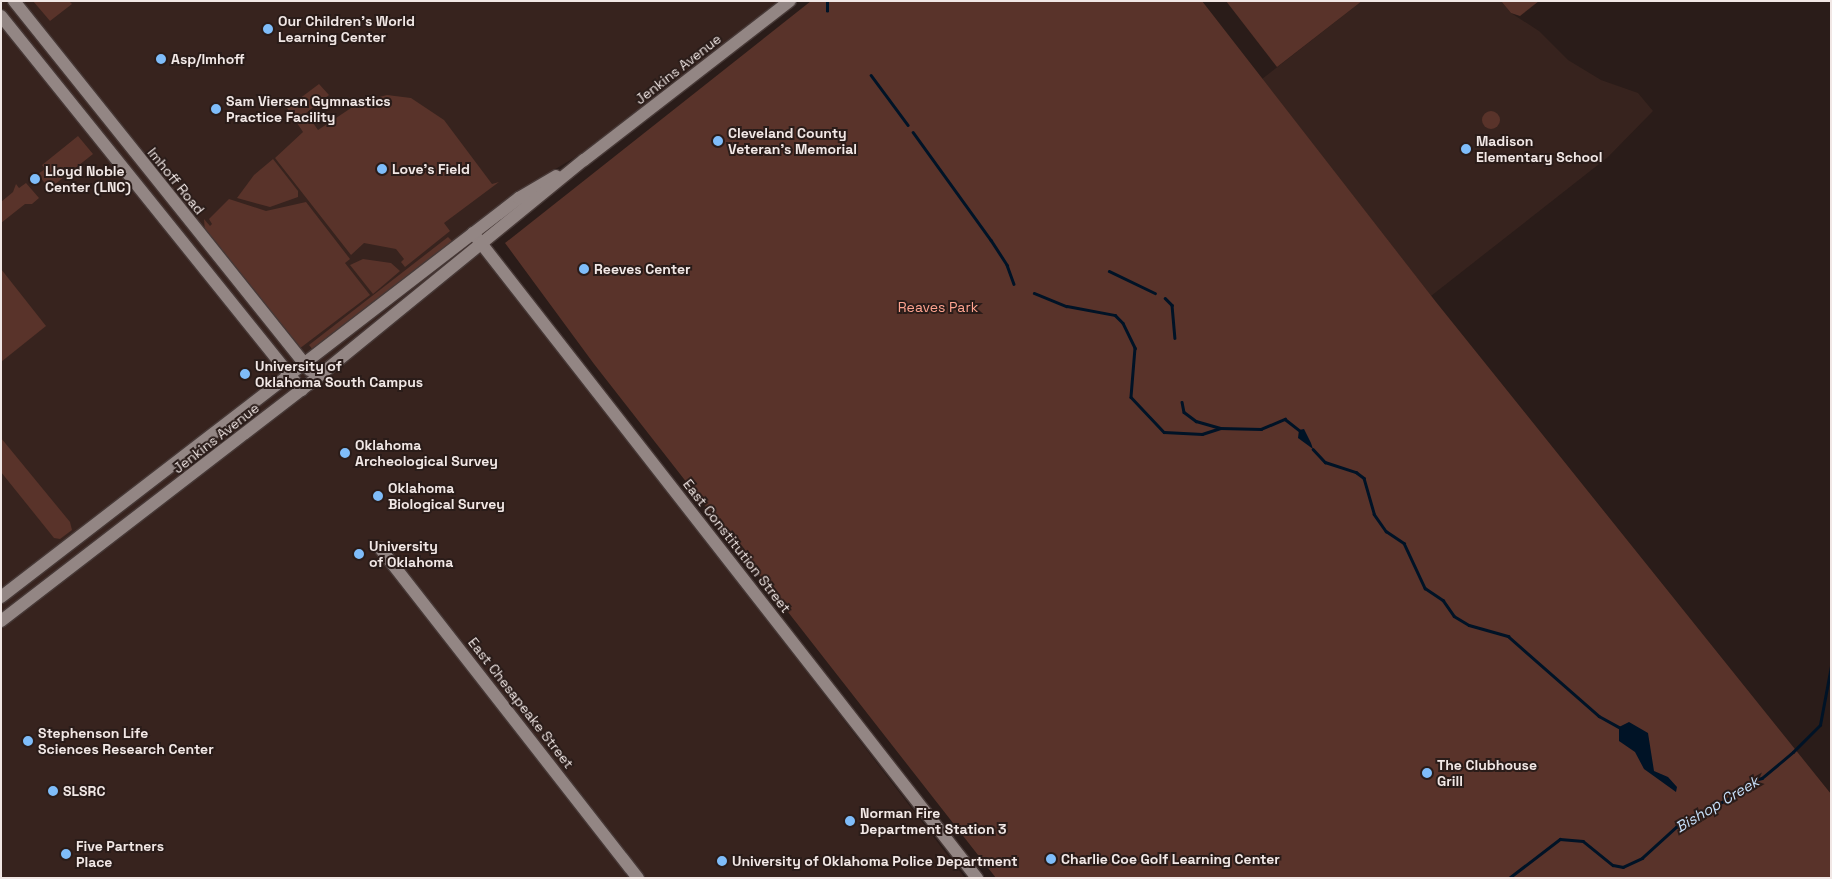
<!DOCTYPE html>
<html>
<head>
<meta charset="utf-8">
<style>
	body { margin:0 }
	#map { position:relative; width:1832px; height:879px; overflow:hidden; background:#2a1c19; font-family:"Space Grotesk",sans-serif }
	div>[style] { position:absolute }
	.built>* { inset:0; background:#37231e }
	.green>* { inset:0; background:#59332a }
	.round { border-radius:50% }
	.water>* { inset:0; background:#001326 }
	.stream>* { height:2.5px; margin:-1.25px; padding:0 1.25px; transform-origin:1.25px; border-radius:1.25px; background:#001326 }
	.roads { filter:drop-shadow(1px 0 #463836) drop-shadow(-1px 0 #463836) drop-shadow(0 1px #463836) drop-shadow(0 -1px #463836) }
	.secondary>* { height:12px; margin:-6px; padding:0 6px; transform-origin:6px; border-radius:6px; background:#938684 }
	.dots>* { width:14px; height:14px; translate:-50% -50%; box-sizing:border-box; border:2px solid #2a1c19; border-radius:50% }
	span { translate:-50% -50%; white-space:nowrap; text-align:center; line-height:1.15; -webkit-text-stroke:4px #2a1c19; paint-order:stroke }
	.poi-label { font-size:14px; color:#f1e7e5; font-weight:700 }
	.left { translate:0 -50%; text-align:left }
	.street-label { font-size:14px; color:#f1e7e5 }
	.park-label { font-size:14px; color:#ffa490 }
	.water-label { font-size:15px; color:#c6dff9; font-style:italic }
	.frame { position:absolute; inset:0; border:2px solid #f1e7e5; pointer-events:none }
</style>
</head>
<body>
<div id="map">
	<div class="built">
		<i style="clip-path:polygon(1px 1px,782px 1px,607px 138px,514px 194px,468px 231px,965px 878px,1px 878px)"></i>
		<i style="clip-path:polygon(1362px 1px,1501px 1px,1511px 13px,1539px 31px,1568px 60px,1601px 80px,1638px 93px,1653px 111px,1608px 157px,1431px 296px,1262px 79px)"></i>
	</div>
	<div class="green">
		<i style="clip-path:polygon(33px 1px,69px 1px,72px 4px,50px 21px)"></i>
		<i style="clip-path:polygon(811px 1px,1202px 1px,1436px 302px,1831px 794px,1831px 878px,996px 878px,594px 364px,505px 243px)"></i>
		<i style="clip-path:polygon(1226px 1px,1362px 1px,1277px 67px)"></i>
		<i style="clip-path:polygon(1501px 1px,1539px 1px,1520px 16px,1511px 13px)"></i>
		<i style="clip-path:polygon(319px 84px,329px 95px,306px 113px,318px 130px,360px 102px,387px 95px,411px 98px,444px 120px,492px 184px,499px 182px,444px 223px,450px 231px,405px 267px,401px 262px,404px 259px,396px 249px,364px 243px,351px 255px,275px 158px,303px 132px,285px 105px,291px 105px)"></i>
		<i class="round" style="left:1482px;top:111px;width:18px;height:18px"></i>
		<i style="clip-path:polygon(78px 136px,93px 154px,49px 189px,38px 174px,45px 169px,42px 165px)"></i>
		<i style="clip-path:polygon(273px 159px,298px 191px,298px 197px,270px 207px,237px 198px,254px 175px)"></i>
		<i style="clip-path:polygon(26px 183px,39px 198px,32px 204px,25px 204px,1px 223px,1px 202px,13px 192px,16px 184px,19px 188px)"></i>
		<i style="clip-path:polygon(229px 199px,266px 211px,306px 202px,350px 259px,345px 263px,370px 295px,299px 349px,205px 232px,204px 219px,210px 226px,212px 224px,209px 219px)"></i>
		<i style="clip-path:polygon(448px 237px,453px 242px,313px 350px,309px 345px)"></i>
		<i style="clip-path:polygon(363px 259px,391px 263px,400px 271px,373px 294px,350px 265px)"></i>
		<i style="clip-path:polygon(1px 269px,46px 326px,1px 362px)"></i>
		<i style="clip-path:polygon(1px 438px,70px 522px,72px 530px,60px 539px,54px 538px,1px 472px)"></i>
	</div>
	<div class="water">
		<i style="clip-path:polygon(1304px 429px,1311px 443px,1313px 449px,1298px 438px,1299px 430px)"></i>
		<i style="clip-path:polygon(1629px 722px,1648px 733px,1654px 771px,1668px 777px,1677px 787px,1676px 792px,1644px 769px,1635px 752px,1619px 741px,1619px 727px)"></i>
	</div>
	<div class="stream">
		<i style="left:827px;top:11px;width:10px;rotate:-90deg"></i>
		<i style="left:871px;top:75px;width:62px;rotate:53.5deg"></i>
		<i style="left:913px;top:132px;width:133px;rotate:54.2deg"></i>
		<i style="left:991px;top:240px;width:30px;rotate:57deg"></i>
		<i style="left:1007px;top:265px;width:20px;rotate:70deg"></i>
		<i style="left:1109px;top:271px;width:51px;rotate:25.6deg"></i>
		<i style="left:1034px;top:293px;width:35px;rotate:22deg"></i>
		<i style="left:1067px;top:306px;width:49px;rotate:10.6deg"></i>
		<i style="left:1115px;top:315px;width:11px;rotate:45deg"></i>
		<i style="left:1123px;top:323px;width:28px;rotate:64deg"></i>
		<i style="left:1135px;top:348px;width:49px;rotate:94.7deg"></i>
		<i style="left:1131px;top:397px;width:48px;rotate:46.7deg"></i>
		<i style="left:1164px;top:432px;width:38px;rotate:3deg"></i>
		<i style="left:1202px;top:434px;width:19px;rotate:-18deg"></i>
		<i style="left:1165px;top:298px;width:10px;rotate:45deg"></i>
		<i style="left:1172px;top:305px;width:33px;rotate:85deg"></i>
		<i style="left:1182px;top:402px;width:10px;rotate:79deg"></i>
		<i style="left:1184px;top:412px;width:15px;rotate:37deg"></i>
		<i style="left:1196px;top:421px;width:25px;rotate:16deg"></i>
		<i style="left:1220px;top:428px;width:41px;rotate:1.4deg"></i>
		<i style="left:1261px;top:429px;width:26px;rotate:-23deg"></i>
		<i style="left:1285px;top:419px;width:18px;rotate:38deg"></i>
		<i style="left:1313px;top:449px;width:18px;rotate:47deg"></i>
		<i style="left:1325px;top:462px;width:33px;rotate:18deg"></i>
		<i style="left:1356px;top:472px;width:10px;rotate:37deg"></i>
		<i style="left:1364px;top:478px;width:37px;rotate:74deg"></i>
		<i style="left:1374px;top:514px;width:21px;rotate:55deg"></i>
		<i style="left:1386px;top:531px;width:22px;rotate:34deg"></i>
		<i style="left:1404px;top:543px;width:50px;rotate:65deg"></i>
		<i style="left:1425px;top:588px;width:22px;rotate:34deg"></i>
		<i style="left:1443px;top:600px;width:19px;rotate:55deg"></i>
		<i style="left:1454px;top:616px;width:17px;rotate:31deg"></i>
		<i style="left:1469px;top:625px;width:41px;rotate:15.8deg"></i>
		<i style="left:1508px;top:636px;width:121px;rotate:41.3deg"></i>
		<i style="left:1599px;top:716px;width:23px;rotate:29deg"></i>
		<i style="left:1509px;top:878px;width:64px;rotate:-37.4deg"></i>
		<i style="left:1560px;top:839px;width:23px;rotate:5deg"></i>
		<i style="left:1583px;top:841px;width:38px;rotate:39deg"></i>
		<i style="left:1613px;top:865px;width:10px;rotate:11deg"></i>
		<i style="left:1623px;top:867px;width:21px;rotate:-25deg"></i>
		<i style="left:1642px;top:858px;width:46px;rotate:-42.4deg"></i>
		<i style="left:1676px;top:827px;width:63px;rotate:-28.6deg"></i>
		<i style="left:1731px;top:797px;width:29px;rotate:-36deg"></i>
		<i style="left:1754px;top:780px;width:8px;rotate:-14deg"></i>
		<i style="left:1762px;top:778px;width:40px;rotate:-40deg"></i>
		<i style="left:1793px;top:752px;width:38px;rotate:-45deg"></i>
		<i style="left:1820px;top:725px;width:60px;rotate:-79.4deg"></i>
	</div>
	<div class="roads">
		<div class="secondary">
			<i style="left:14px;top:1px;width:473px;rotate:51.3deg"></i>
			<i style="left:1px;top:16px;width:480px;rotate:51.2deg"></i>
			<i style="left:473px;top:233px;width:819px;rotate:52deg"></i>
			<i style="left:380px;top:548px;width:419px;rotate:52deg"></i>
			<i style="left:1px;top:597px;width:654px;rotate:-37.61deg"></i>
			<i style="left:519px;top:198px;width:43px;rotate:-30.7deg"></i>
			<i style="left:1px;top:621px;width:389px;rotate:-37.6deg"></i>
			<i style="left:309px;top:384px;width:355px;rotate:-39.2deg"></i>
			<i style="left:584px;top:160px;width:260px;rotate:-37.7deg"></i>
		</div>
	</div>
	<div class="dots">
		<i style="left:268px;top:29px;background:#7fbdfa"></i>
		<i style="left:161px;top:59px;background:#7fbdfa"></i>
		<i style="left:216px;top:109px;background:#7fbdfa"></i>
		<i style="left:718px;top:141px;background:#7fbdfa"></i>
		<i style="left:1466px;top:149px;background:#7fbdfa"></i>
		<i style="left:382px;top:169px;background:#7fbdfa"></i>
		<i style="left:35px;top:179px;background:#7fbdfa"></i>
		<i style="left:584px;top:269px;background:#7fbdfa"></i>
		<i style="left:245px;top:374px;background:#7fbdfa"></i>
		<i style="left:345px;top:453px;background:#7fbdfa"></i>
		<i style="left:378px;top:496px;background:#7fbdfa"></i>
		<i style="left:359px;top:554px;background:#7fbdfa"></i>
		<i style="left:28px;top:741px;background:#7fbdfa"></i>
		<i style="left:1427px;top:773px;background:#7fbdfa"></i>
		<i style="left:53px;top:791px;background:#7fbdfa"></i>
		<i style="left:850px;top:821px;background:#7fbdfa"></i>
		<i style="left:66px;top:854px;background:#7fbdfa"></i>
		<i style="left:1051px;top:859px;background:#7fbdfa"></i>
		<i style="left:722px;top:861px;background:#7fbdfa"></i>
	</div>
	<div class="poi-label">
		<span class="left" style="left:278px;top:29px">Our Children’s World<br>Learning Center</span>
		<span class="left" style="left:171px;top:59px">Asp/Imhoff</span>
		<span class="left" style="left:226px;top:109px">Sam Viersen Gymnastics<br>Practice Facility</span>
		<span class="left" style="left:728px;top:141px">Cleveland County<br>Veteran's Memorial</span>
		<span class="left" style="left:1476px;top:149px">Madison<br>Elementary School</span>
		<span class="left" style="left:392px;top:169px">Love's Field</span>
		<span class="left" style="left:45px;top:179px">Lloyd Noble<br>Center (LNC)</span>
		<span class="left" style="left:594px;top:269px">Reeves Center</span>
		<span class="left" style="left:255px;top:374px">University of<br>Oklahoma South Campus</span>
		<span class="left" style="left:355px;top:453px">Oklahoma<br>Archeological Survey</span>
		<span class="left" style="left:388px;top:496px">Oklahoma<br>Biological Survey</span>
		<span class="left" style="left:369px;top:554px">University<br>of Oklahoma</span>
		<span class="left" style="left:38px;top:741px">Stephenson Life<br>Sciences Research Center</span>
		<span class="left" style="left:1437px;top:773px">The Clubhouse<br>Grill</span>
		<span class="left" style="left:63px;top:791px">SLSRC</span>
		<span class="left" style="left:860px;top:821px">Norman Fire<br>Department Station 3</span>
		<span class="left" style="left:76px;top:854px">Five Partners<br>Place</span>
		<span class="left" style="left:1061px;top:859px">Charlie Coe Golf Learning Center</span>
		<span class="left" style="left:732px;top:861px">University of Oklahoma Police Department</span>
	</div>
	<div class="street-label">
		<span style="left:678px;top:69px;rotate:-38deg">Jenkins Avenue</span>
		<span style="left:176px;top:181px;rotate:51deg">Imhoff Road</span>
		<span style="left:216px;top:438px;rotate:-38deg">Jenkins Avenue</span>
		<span style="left:737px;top:546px;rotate:52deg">East Constitution Street</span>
		<span style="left:521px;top:703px;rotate:52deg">East Chesapeake Street</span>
	</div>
	<div class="park-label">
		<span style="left:938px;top:307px">Reaves Park</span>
	</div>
	<div class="water-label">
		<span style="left:1717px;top:804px;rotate:-31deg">Bishop Creek</span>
	</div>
	<div class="frame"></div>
</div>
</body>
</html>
